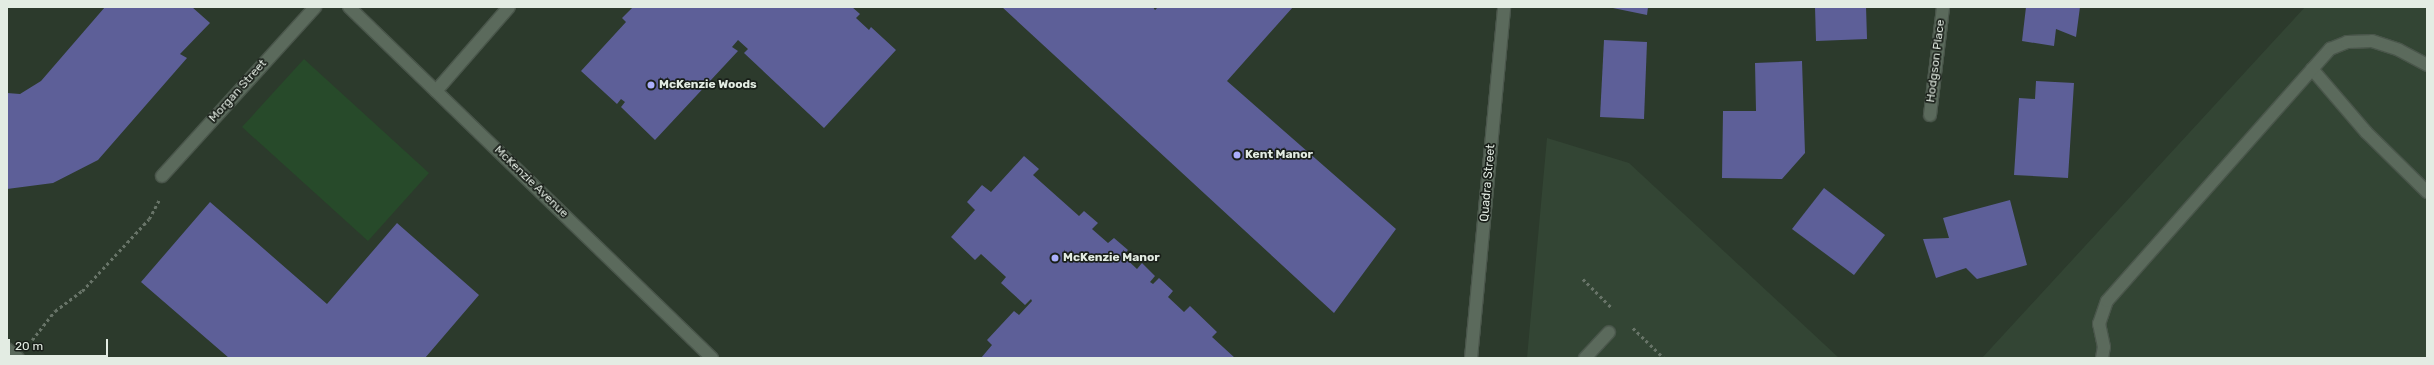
<!DOCTYPE html>
<html>
<head>
<meta charset="utf-8">
<style>
	body { margin:0 }
	#map { position:relative; width:2434px; height:365px; overflow:hidden; background:#2c3a2c; font-family:Rubik,sans-serif }
	div>[style] { position:absolute }
	.built>* { inset:0; background:#334534 }
	.green>* { inset:0; background:#274a2a }
	.building>* { inset:0; background:#5d5f98 }
	.path>* { height:2.5px; margin-top:-1.25px; transform-origin:0; background:repeating-linear-gradient(90deg,#687468 0 3px,transparent 0 6px) }
	.roads { filter:drop-shadow(1px 0 #4a564b) drop-shadow(-1px 0 #4a564b) drop-shadow(0 1px #4a564b) drop-shadow(0 -1px #4a564b) }
	.lane>* { height:12px; margin:-6px; padding:0 6px; transform-origin:6px; border-radius:6px; background:#5b6a5c }
	.street>* { height:12px; margin:-6px; padding:0 6px; transform-origin:6px; border-radius:6px; background:#5b6a5c }
	.secondary>* { height:12px; margin:-6px; padding:0 6px; transform-origin:6px; border-radius:6px; background:#5b6a5c }
	.dots>* { width:11px; height:11px; translate:-50% -50%; box-sizing:border-box; border:2px solid #191f19; border-radius:50% }
	span { translate:-50% -50%; white-space:nowrap; text-align:center; line-height:1.15; -webkit-text-stroke:3.5px #191f19; paint-order:stroke }
	.street-label { font-size:12px; color:#e3ece3 }
	.poi-label { font-size:12px; color:#e3ece3; font-weight:700 }
	.left { translate:0 -50%; text-align:left }
	.frame { position:absolute; inset:0; border:8px solid #e3ece3; pointer-events:none }
	.scale { position:absolute; left:8px; top:339px; width:100px; height:18px; box-sizing:border-box; border:2px solid #e3ece3; border-top:0; padding-left:5px; font-size:12px; line-height:14px; white-space:nowrap; color:#e3ece3; -webkit-text-stroke:3px #191f19; paint-order:stroke }
</style>
</head>
<body>
<div id="map">
	<div class="built">
		<i style="clip-path:polygon(2305px 7px,2427px 7px,2427px 358px,1982px 358px)"></i>
		<i style="clip-path:polygon(1547px 138px,1629px 163px,1839px 358px,1527px 358px)"></i>
	</div>
	<div class="green">
		<i style="clip-path:polygon(304px 59px,429px 173px,368px 241px,242px 127px)"></i>
	</div>
	<div class="building">
		<i style="clip-path:polygon(105px 7px,192px 7px,210px 23px,180px 54px,187px 58px,98px 160px,53px 183px,7px 189px,7px 93px,20px 94px,41px 81px)"></i>
		<i style="clip-path:polygon(633px 7px,852px 7px,860px 14px,856px 18px,869px 30px,871px 27px,896px 50px,824px 128px,744px 53px,748px 49px,738px 40px,732px 47px,738px 51px,655px 140px,621px 107px,625px 102px,621px 99px,617px 104px,581px 71px,626px 22px,622px 18px)"></i>
		<i style="clip-path:polygon(1002px 7px,1153px 7px,1155px 10px,1158px 7px,1293px 7px,1227px 81px,1396px 229px,1334px 313px)"></i>
		<i style="clip-path:polygon(1608px 7px,1648px 7px,1647px 15px)"></i>
		<i style="clip-path:polygon(1815px 7px,1866px 7px,1867px 39px,1816px 41px)"></i>
		<i style="clip-path:polygon(2026px 7px,2080px 7px,2076px 37px,2056px 29px,2054px 46px,2022px 41px)"></i>
		<i style="clip-path:polygon(1604px 40px,1647px 42px,1644px 119px,1600px 117px)"></i>
		<i style="clip-path:polygon(1802px 61px,1805px 153px,1782px 179px,1722px 178px,1723px 111px,1756px 111px,1755px 63px)"></i>
		<i style="clip-path:polygon(2036px 81px,2074px 83px,2068px 178px,2014px 175px,2019px 98px,2035px 99px)"></i>
		<i style="clip-path:polygon(1024px 156px,1039px 169px,1033px 175px,1079px 216px,1084px 211px,1098px 223px,1092px 229px,1108px 243px,1114px 238px,1128px 250px,1123px 256px,1137px 269px,1142px 263px,1155px 276px,1150px 282px,1153px 284px,1159px 278px,1173px 291px,1168px 297px,1184px 312px,1190px 306px,1217px 332px,1212px 337px,1235px 358px,981px 358px,992px 345px,987px 340px,1014px 311px,1019px 315px,1032px 301px,1031px 299px,1025px 305px,1001px 283px,1006px 277px,981px 254px,975px 260px,951px 237px,975px 210px,967px 202px,982px 185px,991px 192px)"></i>
		<i style="clip-path:polygon(1824px 188px,1885px 235px,1854px 275px,1792px 229px)"></i>
		<i style="clip-path:polygon(2010px 200px,2027px 265px,1977px 279px,1966px 268px,1936px 278px,1923px 239px,1949px 238px,1943px 218px)"></i>
		<i style="clip-path:polygon(210px 202px,327px 304px,397px 223px,479px 295px,425px 358px,229px 358px,141px 282px)"></i>
	</div>
	<div class="path">
		<i style="left:1583px;top:279px;width:41px;rotate:45deg"></i>
		<i style="left:1633px;top:328px;width:43px;rotate:44.1deg"></i>
		<i style="left:32px;top:340px;width:37px;rotate:-52deg"></i>
		<i style="left:55px;top:311px;width:34px;rotate:-37deg"></i>
		<i style="left:82px;top:291px;width:98px;rotate:-47.1deg"></i>
		<i style="left:149px;top:219px;width:21px;rotate:-62deg"></i>
	</div>
	<div class="roads">
		<div class="lane">
			<i style="left:2312px;top:69px;width:83px;rotate:49.4deg"></i>
			<i style="left:2366px;top:132px;width:86px;rotate:44.5deg"></i>
			<i style="left:436px;top:91px;width:111px;rotate:-49deg"></i>
			<i style="left:7px;top:349px;width:14px;rotate:39deg"></i>
			<i style="left:1585px;top:358px;width:35px;rotate:-47deg"></i>
			<i style="left:2102px;top:358px;width:11px;rotate:-80deg"></i>
			<i style="left:2104px;top:347px;width:24px;rotate:-102deg"></i>
			<i style="left:2099px;top:324px;width:24px;rotate:-71deg"></i>
			<i style="left:2107px;top:301px;width:337px;rotate:-48.5deg"></i>
			<i style="left:2330px;top:49px;width:18px;rotate:-22deg"></i>
			<i style="left:2347px;top:42px;width:25px;rotate:-2deg"></i>
			<i style="left:2372px;top:41px;width:28px;rotate:18deg"></i>
			<i style="left:2399px;top:50px;width:32px;rotate:28deg"></i>
		</div>
		<div class="street">
			<i style="left:1930px;top:115px;width:109px;rotate:-83.1deg"></i>
			<i style="left:162px;top:176px;width:228px;rotate:-47.8deg"></i>
		</div>
		<div class="secondary">
			<i style="left:349px;top:7px;width:505px;rotate:44.04deg"></i>
			<i style="left:1471px;top:358px;width:353px;rotate:-84.6deg"></i>
		</div>
	</div>
	<div class="dots">
		<i style="left:651px;top:85px;background:#abaffb"></i>
		<i style="left:1237px;top:155px;background:#abaffb"></i>
		<i style="left:1055px;top:258px;background:#abaffb"></i>
	</div>
	<div class="street-label">
		<span style="left:1936px;top:61px;rotate:-83deg">Hodgson Place</span>
		<span style="left:238px;top:91px;rotate:-48deg">Morgan Street</span>
		<span style="left:531px;top:182px;rotate:44deg">McKenzie Avenue</span>
		<span style="left:1488px;top:183px;rotate:-85deg">Quadra Street</span>
	</div>
	<div class="poi-label">
		<span class="left" style="left:659px;top:85px">McKenzie Woods</span>
		<span class="left" style="left:1245px;top:155px">Kent Manor</span>
		<span class="left" style="left:1063px;top:258px">McKenzie Manor</span>
	</div>
	<div class="frame"></div>
	<div class="scale">20 m</div>
</div>
</body>
</html>
